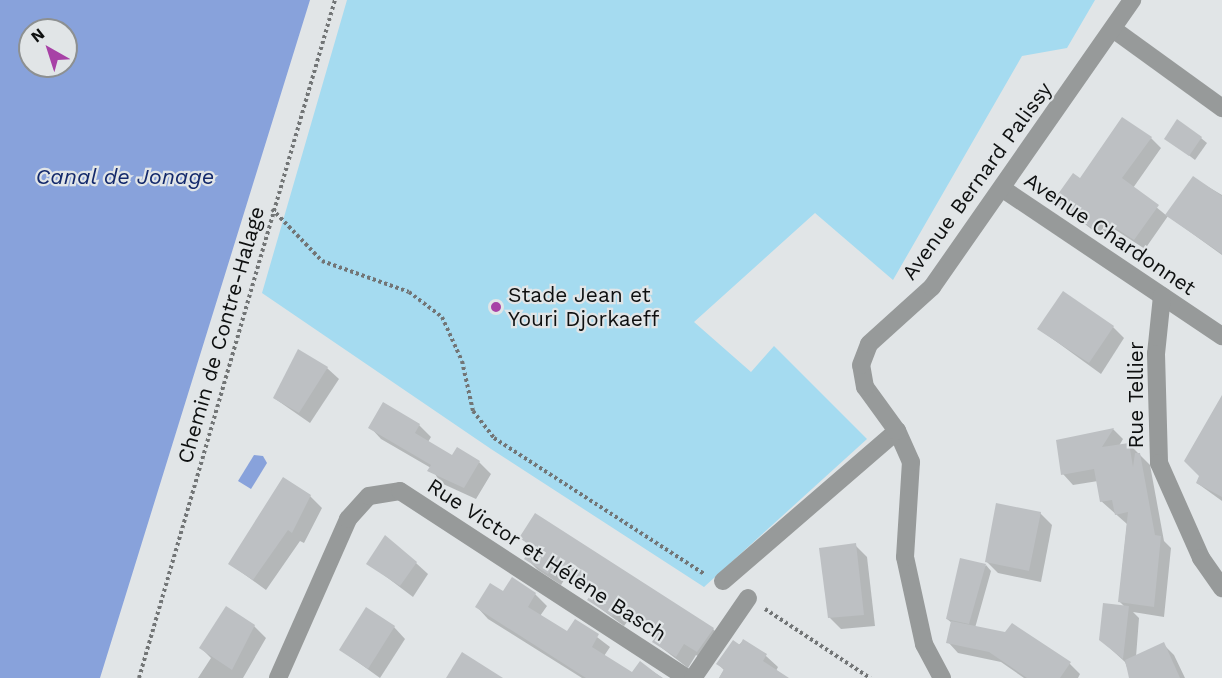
<!DOCTYPE html>
<html>
<head>
<meta charset="utf-8">
<style>
	body { margin:0 }
	#map { position:relative; width:1222px; height:678px; overflow:hidden; background:#e1e5e7; font-family:"Work Sans",sans-serif }
	div>[style] { position:absolute }
	.green>* { inset:0; background:#a5dbf0 }
	.water>* { inset:0; background:#88a2db }
	.shadow>* { inset:0; background:#0003 }
	.building>* { inset:0; background:#bdc0c3 }
	.path>* { height:4px; margin-top:-2px; transform-origin:0; background:repeating-linear-gradient(90deg,#727576 0 3px,transparent 0 6px) }
	.street>* { height:18px; margin:-9px; padding:0 9px; transform-origin:9px; border-radius:9px; background:#979a9a }
	.dots>* { width:16px; height:16px; translate:-50% -50%; box-sizing:border-box; border:3px solid #e1e5e7; border-radius:50% }
	span { translate:-50% -50%; white-space:nowrap; text-align:center; line-height:1.15; -webkit-text-stroke:4.5px #e1e5e7; paint-order:stroke }
	.street-label { font-size:21px; color:#0e1010 }
	.poi-label { font-size:21px; color:#0e1010 }
	.left { translate:0 -50%; text-align:left }
	.water-label { font-size:22px; color:#13296b; font-style:italic }
	.north { position:absolute; left:18px; top:18px; width:60px; height:60px; box-sizing:border-box; background:#e1e5e7; border:2px solid #8d9091; border-radius:50%; rotate:321deg; font-size:16px; font-weight:700; line-height:24px; text-align:center; color:#0e1010 }
	.north::after { content:''; display:block; margin:auto; width:21px; height:27px; background:#a741a6; clip-path:polygon(50% 0,100% 100%,50% 72%,0 100%) }
</style>
</head>
<body>
<div id="map">
	<div class="green">
		<i style="clip-path:polygon(347px 0,1095px 0,1067px 48px,1022px 56px,893px 280px,815px 213px,694px 322px,751px 372px,774px 346px,867px 439px,704px 587px,491px 449px,262px 293px)"></i>
	</div>
	<div class="water">
		<i style="clip-path:polygon(evenodd,0 0,310px 0,100px 678px,0 678px,0 0,30px 30px,66px 30px,66px 66px,30px 66px,30px 30px)"></i>
		<i style="clip-path:polygon(254px 455px,263px 456px,267px 463px,251px 489px,238px 481px)"></i>
	</div>
	<div class="shadow">
		<i style="clip-path:polygon(1151px 138px,1161px 148px,1133px 188px,1167px 216px,1193px 178px,1222px 195px,1222px 255px,1168px 216px,1145px 249px,1111px 227px,1103px 238px,1055px 201px,1081px 180px)"></i>
		<i style="clip-path:polygon(1166px 138px,1201px 138px,1207px 143px,1195px 160px)"></i>
		<i style="clip-path:polygon(1113px 327px,1124px 338px,1101px 374px,1039px 329px)"></i>
		<i style="clip-path:polygon(327px 368px,339px 379px,310px 423px,274px 398px)"></i>
		<i style="clip-path:polygon(383px 404px,419px 425px,431px 437px,428px 442px,453px 457px,479px 462px,491px 474px,476px 499px,441px 483px,431px 468px,381px 439px,370px 427px)"></i>
		<i style="clip-path:polygon(1222px 415px,1222px 501px,1197px 483px)"></i>
		<i style="clip-path:polygon(1113px 429px,1123px 439px,1119px 446px,1129px 444px,1150px 465px,1164px 541px,1171px 548px,1164px 617px,1133px 612px,1139px 618px,1136px 657px,1163px 644px,1174px 655px,1185px 678px,1131px 678px,1125px 662px,1101px 640px,1125px 607px,1119px 601px,1127px 524px,1101px 501px,1098px 481px,1073px 485px,1063px 474px)"></i>
		<i style="clip-path:polygon(310px 496px,322px 508px,304px 543px,300px 541px,266px 590px,230px 564px)"></i>
		<i style="clip-path:polygon(1040px 513px,1052px 525px,1041px 582px,998px 573px,986px 561px)"></i>
		<i style="clip-path:polygon(521px 537px,713px 629px,725px 641px,710px 663px,696px 655px,688px 668px,654px 642px,660px 631px,633px 614px,624px 626px,589px 600px,596px 590px,569px 572px,561px 585px,538px 570px,526px 558px,532px 549px)"></i>
		<i style="clip-path:polygon(855px 545px,867px 557px,875px 626px,841px 629px,829px 617px)"></i>
		<i style="clip-path:polygon(368px 563px,416px 563px,428px 574px,413px 597px)"></i>
		<i style="clip-path:polygon(986px 565px,991px 571px,975px 628px,1006px 634px,1012px 626px,1070px 664px,1080px 674px,1078px 678px,1024px 678px,1001px 662px,958px 653px,948px 642px,952px 623px,947px 619px)"></i>
		<i style="clip-path:polygon(504px 593px,535px 594px,547px 606px,540px 616px,567px 633px,576px 621px,610px 647px,604px 656px,633px 674px,640px 663px,663px 678px,582px 678px,488px 619px,477px 607px)"></i>
		<i style="clip-path:polygon(254px 626px,266px 638px,243px 678px,198px 678px,211px 658px,201px 648px)"></i>
		<i style="clip-path:polygon(394px 627px,405px 639px,380px 678px,341px 650px)"></i>
		<i style="clip-path:polygon(743px 641px,766px 656px,778px 667px,776px 671px,786px 678px,719px 678px,724px 670px,718px 664px)"></i>
	</div>
	<div class="building">
		<i style="clip-path:polygon(1122px 117px,1152px 137px,1122px 178px,1159px 205px,1134px 240px,1100px 218px,1093px 229px,1053px 201px,1073px 173px,1080px 178px)"></i>
		<i style="clip-path:polygon(1177px 119px,1202px 137px,1189px 156px,1164px 139px)"></i>
		<i style="clip-path:polygon(1193px 176px,1222px 196px,1222px 254px,1165px 215px)"></i>
		<i style="clip-path:polygon(1063px 291px,1114px 326px,1089px 363px,1037px 329px)"></i>
		<i style="clip-path:polygon(298px 349px,328px 367px,299px 413px,273px 398px)"></i>
		<i style="clip-path:polygon(1222px 395px,1222px 497px,1196px 483px,1199px 476px,1184px 461px)"></i>
		<i style="clip-path:polygon(383px 402px,420px 424px,415px 433px,452px 455px,457px 447px,480px 461px,464px 488px,427px 471px,431px 465px,368px 428px)"></i>
		<i style="clip-path:polygon(1114px 428px,1102px 447px,1129px 443px,1133px 467px,1135px 453px,1140px 453px,1155px 535px,1161px 536px,1154px 607px,1118px 602px,1128px 512px,1115px 515px,1112px 500px,1100px 502px,1094px 469px,1061px 475px,1056px 440px)"></i>
		<i style="clip-path:polygon(283px 477px,311px 495px,292px 533px,288px 530px,253px 580px,228px 564px)"></i>
		<i style="clip-path:polygon(996px 503px,1041px 512px,1029px 571px,985px 562px)"></i>
		<i style="clip-path:polygon(535px 513px,714px 628px,697px 652px,684px 644px,676px 657px,652px 642px,660px 629px,620px 603px,612px 616px,587px 600px,596px 587px,556px 562px,548px 574px,524px 559px,532px 546px,519px 538px)"></i>
		<i style="clip-path:polygon(385px 535px,417px 562px,400px 586px,366px 564px)"></i>
		<i style="clip-path:polygon(856px 543px,864px 615px,828px 618px,819px 548px)"></i>
		<i style="clip-path:polygon(960px 558px,986px 564px,969px 624px,946px 619px)"></i>
		<i style="clip-path:polygon(512px 577px,536px 593px,528px 607px,567px 631px,575px 619px,599px 634px,592px 647px,632px 672px,640px 661px,662px 678px,586px 678px,475px 607px,490px 583px,503px 591px)"></i>
		<i style="clip-path:polygon(1103px 603px,1129px 606px,1123px 659px,1099px 640px)"></i>
		<i style="clip-path:polygon(226px 606px,255px 625px,232px 670px,199px 648px)"></i>
		<i style="clip-path:polygon(366px 607px,395px 626px,368px 669px,339px 650px)"></i>
		<i style="clip-path:polygon(951px 621px,1005px 632px,1012px 623px,1071px 662px,1060px 678px,1027px 678px,989px 652px,946px 643px)"></i>
		<i style="clip-path:polygon(743px 639px,767px 654px,763px 661px,789px 678px,719px 678px,724px 669px,716px 664px,733px 640px,740px 645px)"></i>
		<i style="clip-path:polygon(1164px 642px,1180px 678px,1129px 678px,1125px 660px)"></i>
		<i style="clip-path:polygon(462px 652px,503px 678px,446px 678px)"></i>
	</div>
	<div class="path">
		<i style="left:272px;top:209px;width:72px;rotate:46.1deg"></i>
		<i style="left:322px;top:261px;width:92px;rotate:19.6deg"></i>
		<i style="left:409px;top:292px;width:41px;rotate:37.1deg"></i>
		<i style="left:442px;top:317px;width:48px;rotate:65.6deg"></i>
		<i style="left:462px;top:361px;width:51px;rotate:77.6deg"></i>
		<i style="left:473px;top:411px;width:34px;rotate:52deg"></i>
		<i style="left:494px;top:438px;width:250px;rotate:32.9deg"></i>
		<i style="left:765px;top:609px;width:126px;rotate:33.3deg"></i>
		<i style="left:139px;top:678px;width:706px;rotate:-73.88deg"></i>
	</div>
	<div class="street">
		<i style="left:1113px;top:29px;width:135px;rotate:35.9deg"></i>
		<i style="left:1003px;top:189px;width:264px;rotate:33.9deg"></i>
		<i style="left:1162px;top:296px;width:58px;rotate:95.9deg"></i>
		<i style="left:1156px;top:354px;width:109px;rotate:88.4deg"></i>
		<i style="left:1159px;top:463px;width:104px;rotate:66.1deg"></i>
		<i style="left:1201px;top:558px;width:37px;rotate:55deg"></i>
		<i style="left:723px;top:581px;width:230px;rotate:-40.8deg"></i>
		<i style="left:278px;top:678px;width:174px;rotate:-66.2deg"></i>
		<i style="left:348px;top:519px;width:31px;rotate:-48deg"></i>
		<i style="left:369px;top:496px;width:31px;rotate:-9deg"></i>
		<i style="left:400px;top:491px;width:343px;rotate:33.1deg"></i>
		<i style="left:693px;top:678px;width:97px;rotate:-55.5deg"></i>
		<i style="left:942px;top:678px;width:38px;rotate:-118deg"></i>
		<i style="left:924px;top:644px;width:89px;rotate:-102.3deg"></i>
		<i style="left:905px;top:557px;width:95px;rotate:-86.4deg"></i>
		<i style="left:911px;top:462px;width:34px;rotate:-114deg"></i>
		<i style="left:897px;top:431px;width:54px;rotate:-126deg"></i>
		<i style="left:865px;top:387px;width:22px;rotate:-100deg"></i>
		<i style="left:861px;top:365px;width:22px;rotate:-69deg"></i>
		<i style="left:869px;top:344px;width:85px;rotate:-42.1deg"></i>
		<i style="left:932px;top:287px;width:350px;rotate:-55.1deg"></i>
	</div>
	<div class="dots">
		<i style="left:496px;top:307px;background:#a741a6"></i>
	</div>
	<div class="street-label">
		<span style="left:977px;top:181px;rotate:-54deg">Avenue Bernard Palissy</span>
		<span style="left:1110px;top:234px;rotate:34deg">Avenue Chardonnet</span>
		<span style="left:221px;top:335px;rotate:-74deg">Chemin de Contre-Halage</span>
		<span style="left:1136px;top:395px;rotate:-90deg">Rue Tellier</span>
		<span style="left:547px;top:560px;rotate:33deg">Rue Victor et Hélène Basch</span>
	</div>
	<div class="poi-label">
		<span class="left" style="left:508px;top:307px">Stade Jean et<br>Youri Djorkaeff</span>
	</div>
	<div class="water-label">
		<span style="left:125px;top:177px">Canal de Jonage</span>
	</div>
	<div class="north">N</div>
</div>
</body>
</html>
